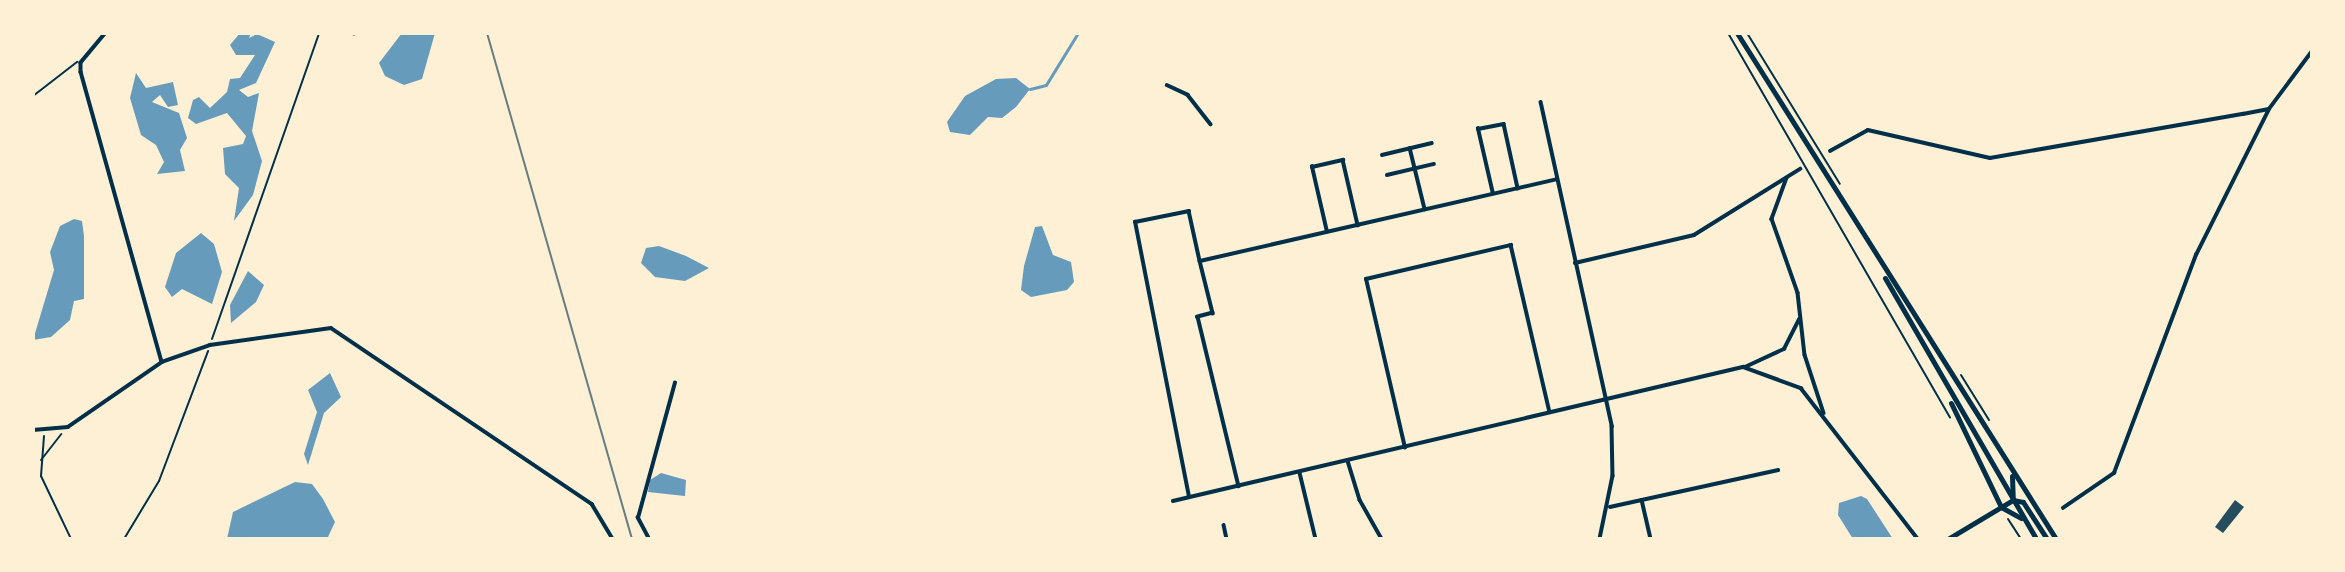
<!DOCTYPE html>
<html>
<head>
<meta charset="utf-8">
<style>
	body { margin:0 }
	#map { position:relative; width:2345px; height:572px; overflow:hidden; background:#fdf0d5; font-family:Raleway,sans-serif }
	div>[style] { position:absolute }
	.water>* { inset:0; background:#669bbc }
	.stream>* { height:2.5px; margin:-1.25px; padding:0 1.25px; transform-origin:1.25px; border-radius:1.25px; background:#669bbc }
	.building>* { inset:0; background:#264d5e }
	.path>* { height:2px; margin:-1px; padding:0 1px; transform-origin:1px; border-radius:1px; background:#003049 }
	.minor>* { height:3.5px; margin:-1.75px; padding:0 1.75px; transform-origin:1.75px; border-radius:1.75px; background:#003049 }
	.tertiary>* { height:4.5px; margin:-2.25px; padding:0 2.25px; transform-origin:2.25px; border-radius:2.25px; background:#003049 }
	.secondary>* { height:5px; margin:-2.5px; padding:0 2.5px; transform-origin:2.5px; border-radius:2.5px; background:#003049 }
	.tram>* { height:2px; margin:-1px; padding:0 1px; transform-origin:1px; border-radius:1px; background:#657d81 }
	span { translate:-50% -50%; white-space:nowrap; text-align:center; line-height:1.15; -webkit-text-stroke:6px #fdf0d5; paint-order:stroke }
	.frame { position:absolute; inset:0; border:35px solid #fdf0d5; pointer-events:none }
</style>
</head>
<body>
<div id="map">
	<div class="water">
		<i style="clip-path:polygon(251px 33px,249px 38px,257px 34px,275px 42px,256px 83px,239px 90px,248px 97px,259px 93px,252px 131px,262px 161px,253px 195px,234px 221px,239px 188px,225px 174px,223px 148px,243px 144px,246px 136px,227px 113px,196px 124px,188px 118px,193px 100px,199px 97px,210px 108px,227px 92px,230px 79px,240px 78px,255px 55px,236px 55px,230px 45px,240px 33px)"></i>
		<i style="clip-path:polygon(402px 33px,435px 33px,422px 79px,404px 85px,385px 76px,379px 63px)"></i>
		<i style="clip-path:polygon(136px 73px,146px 88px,173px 82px,178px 105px,168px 107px,160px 95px,152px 102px,179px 113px,187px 138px,180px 150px,185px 171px,157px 174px,164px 162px,156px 145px,141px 135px,130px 98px)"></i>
		<i style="clip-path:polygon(1016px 78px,1030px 89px,1016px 107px,1002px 118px,988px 117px,970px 135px,950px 132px,947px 122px,965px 96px,996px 79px)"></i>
		<i style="clip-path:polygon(74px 219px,82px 221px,84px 236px,84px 299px,74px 301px,70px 320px,51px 337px,33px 340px,54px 270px,50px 252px,60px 226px)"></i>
		<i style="clip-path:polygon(1042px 226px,1053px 255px,1071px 262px,1074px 282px,1067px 290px,1031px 297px,1021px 290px,1024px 266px,1035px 227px)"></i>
		<i style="clip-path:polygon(201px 233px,214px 244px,222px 272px,212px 304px,182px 289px,172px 297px,165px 287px,176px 253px)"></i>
		<i style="clip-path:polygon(659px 246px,686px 256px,709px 268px,685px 281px,655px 277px,641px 263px,646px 248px)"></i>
		<i style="clip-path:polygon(248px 271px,264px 285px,256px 302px,231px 323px,230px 305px)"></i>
		<i style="clip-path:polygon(330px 373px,341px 397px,324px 413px,308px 465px,304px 454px,317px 412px,308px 390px)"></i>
		<i style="clip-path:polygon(661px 473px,686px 480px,685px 496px,648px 492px,650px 480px)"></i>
		<i style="clip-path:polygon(295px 482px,312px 484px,323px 499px,335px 522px,327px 539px,227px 539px,233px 512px)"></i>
		<i style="clip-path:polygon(1861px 496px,1867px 499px,1893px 539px,1853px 539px,1838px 515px,1839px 503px)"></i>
	</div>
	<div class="stream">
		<i style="left:1030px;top:89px;width:16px;rotate:-14deg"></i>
		<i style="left:1046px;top:85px;width:61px;rotate:-58.4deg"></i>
	</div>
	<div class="building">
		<i style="clip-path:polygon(2235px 500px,2244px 507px,2223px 533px,2215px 527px)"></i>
	</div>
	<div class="path">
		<i style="left:1728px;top:33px;width:444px;rotate:60deg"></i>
		<i style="left:1747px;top:33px;width:177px;rotate:58.4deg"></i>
		<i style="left:33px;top:96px;width:56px;rotate:-37.7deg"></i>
		<i style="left:212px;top:339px;width:324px;rotate:-70.7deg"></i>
		<i style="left:1961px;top:375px;width:53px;rotate:58.1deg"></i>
		<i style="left:44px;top:436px;width:40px;rotate:94.3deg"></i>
		<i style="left:41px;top:476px;width:70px;rotate:64.5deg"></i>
		<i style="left:41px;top:460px;width:33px;rotate:-52deg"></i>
		<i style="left:2008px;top:519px;width:24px;rotate:57deg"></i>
		<i style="left:124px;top:539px;width:68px;rotate:-58.9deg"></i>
		<i style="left:159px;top:481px;width:139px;rotate:-69.3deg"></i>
	</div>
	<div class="minor">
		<i style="left:106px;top:33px;width:39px;rotate:130deg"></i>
		<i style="left:81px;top:63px;width:9px;rotate:90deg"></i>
		<i style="left:81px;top:72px;width:301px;rotate:74.4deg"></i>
		<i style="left:354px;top:34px;width:1px;rotate:-90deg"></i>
		<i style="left:1167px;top:85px;width:23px;rotate:25deg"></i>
		<i style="left:1188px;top:95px;width:37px;rotate:52deg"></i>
		<i style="left:1541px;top:102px;width:332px;rotate:77.6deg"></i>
		<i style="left:1612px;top:426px;width:50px;rotate:88.9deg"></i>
		<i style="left:1613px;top:476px;width:64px;rotate:101.7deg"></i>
		<i style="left:1410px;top:148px;width:63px;rotate:76.2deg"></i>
		<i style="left:1830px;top:151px;width:43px;rotate:-28.9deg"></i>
		<i style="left:1868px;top:130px;width:125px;rotate:12.9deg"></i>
		<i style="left:1990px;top:158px;width:257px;rotate:-9.9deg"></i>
		<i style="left:2243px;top:114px;width:26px;rotate:-11deg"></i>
		<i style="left:2269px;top:109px;width:72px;rotate:-53.4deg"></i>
		<i style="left:1382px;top:155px;width:51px;rotate:-13.5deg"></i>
		<i style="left:1387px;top:175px;width:48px;rotate:-13.2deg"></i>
		<i style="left:1787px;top:178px;width:44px;rotate:110.1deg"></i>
		<i style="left:1772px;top:219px;width:78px;rotate:70.6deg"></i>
		<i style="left:1798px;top:293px;width:62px;rotate:83.6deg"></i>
		<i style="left:1805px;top:355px;width:61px;rotate:71.9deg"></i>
		<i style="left:1493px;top:194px;width:67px;rotate:-103deg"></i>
		<i style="left:1478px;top:129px;width:26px;rotate:-11deg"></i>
		<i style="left:1504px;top:124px;width:66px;rotate:77.7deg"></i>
		<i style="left:1327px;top:232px;width:67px;rotate:-103deg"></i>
		<i style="left:1312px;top:167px;width:32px;rotate:-13deg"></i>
		<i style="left:1343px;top:160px;width:67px;rotate:77deg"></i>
		<i style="left:1200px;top:261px;width:54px;rotate:76deg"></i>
		<i style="left:1213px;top:313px;width:16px;rotate:165deg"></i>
		<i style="left:1198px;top:317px;width:174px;rotate:76.4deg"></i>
		<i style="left:1575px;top:263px;width:122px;rotate:-13.2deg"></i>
		<i style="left:1694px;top:235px;width:125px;rotate:-31.9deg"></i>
		<i style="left:1745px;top:367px;width:43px;rotate:-24.8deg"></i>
		<i style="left:1784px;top:349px;width:33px;rotate:-63deg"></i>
		<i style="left:33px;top:430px;width:35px;rotate:-5deg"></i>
		<i style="left:68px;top:427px;width:114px;rotate:-34.7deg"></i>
		<i style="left:162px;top:362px;width:51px;rotate:-19.5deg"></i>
		<i style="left:210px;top:345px;width:122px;rotate:-8deg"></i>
		<i style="left:331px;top:328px;width:315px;rotate:34deg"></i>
		<i style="left:592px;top:504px;width:41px;rotate:59deg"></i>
		<i style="left:1405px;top:448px;width:173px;rotate:-103deg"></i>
		<i style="left:1366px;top:279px;width:149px;rotate:-13.2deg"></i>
		<i style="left:1511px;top:245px;width:171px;rotate:76.9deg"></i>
		<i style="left:1348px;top:461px;width:41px;rotate:72.9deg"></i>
		<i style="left:1360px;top:500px;width:45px;rotate:60.6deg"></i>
		<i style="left:1300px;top:473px;width:68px;rotate:76.4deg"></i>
		<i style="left:1189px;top:497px;width:280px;rotate:-101.1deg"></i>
		<i style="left:1135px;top:222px;width:55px;rotate:-11.5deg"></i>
		<i style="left:1189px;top:211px;width:51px;rotate:77.6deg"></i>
		<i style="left:1200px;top:261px;width:366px;rotate:-12.9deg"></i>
		<i style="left:1642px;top:500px;width:40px;rotate:77deg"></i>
		<i style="left:1173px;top:501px;width:586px;rotate:-13.23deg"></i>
		<i style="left:1743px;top:367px;width:62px;rotate:19.9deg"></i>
		<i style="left:1801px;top:388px;width:191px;rotate:52.2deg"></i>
		<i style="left:1610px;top:507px;width:172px;rotate:-12.4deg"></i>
		<i style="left:2063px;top:508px;width:62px;rotate:-34.5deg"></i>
		<i style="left:2114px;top:473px;width:233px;rotate:-69.4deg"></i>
		<i style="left:2196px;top:255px;width:163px;rotate:-63.4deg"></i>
		<i style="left:1224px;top:525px;width:14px;rotate:78deg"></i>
		<i style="left:649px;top:539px;width:24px;rotate:-118deg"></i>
		<i style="left:638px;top:518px;width:140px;rotate:-74.7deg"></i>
	</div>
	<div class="tertiary">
		<i style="left:1948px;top:539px;width:76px;rotate:-31deg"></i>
	</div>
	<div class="secondary">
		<i style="left:1737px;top:33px;width:598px;rotate:57.77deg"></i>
		<i style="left:1885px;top:278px;width:302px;rotate:59.9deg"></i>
		<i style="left:1951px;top:403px;width:115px;rotate:64.3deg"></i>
		<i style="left:2001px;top:507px;width:23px;rotate:29deg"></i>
		<i style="left:2012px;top:476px;width:24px;rotate:88deg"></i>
		<i style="left:2013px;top:500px;width:10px;rotate:11deg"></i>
		<i style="left:2023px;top:502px;width:44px;rotate:57deg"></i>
	</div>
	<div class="tram">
		<i style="left:487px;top:33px;width:526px;rotate:74.01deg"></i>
	</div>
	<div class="frame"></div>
</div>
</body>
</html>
